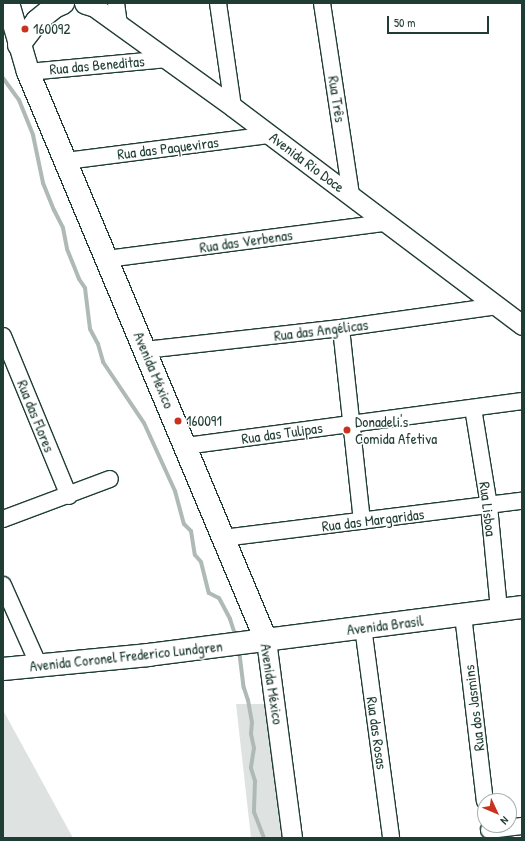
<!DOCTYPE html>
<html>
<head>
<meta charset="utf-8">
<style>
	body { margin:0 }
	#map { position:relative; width:525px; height:841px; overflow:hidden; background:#fff; font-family:"Patrick Hand",sans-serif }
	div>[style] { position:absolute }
	.green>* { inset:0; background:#dee3e2 }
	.stream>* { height:4px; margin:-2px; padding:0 2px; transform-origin:2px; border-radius:2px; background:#afbab7 }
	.roads { filter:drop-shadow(1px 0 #1f3d34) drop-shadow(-1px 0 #1f3d34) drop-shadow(0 1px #1f3d34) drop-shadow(0 -1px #1f3d34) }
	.minor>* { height:16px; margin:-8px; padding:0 8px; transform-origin:8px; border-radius:8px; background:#fff }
	.tertiary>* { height:19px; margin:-9.5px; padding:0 9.5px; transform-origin:9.5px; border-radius:9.5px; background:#fff }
	.secondary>* { height:22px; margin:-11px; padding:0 11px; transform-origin:11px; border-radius:11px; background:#fff }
	.primary>* { height:22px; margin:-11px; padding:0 11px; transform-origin:11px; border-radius:11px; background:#fff }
	.dots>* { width:11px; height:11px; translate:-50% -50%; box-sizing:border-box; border:2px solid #fff; border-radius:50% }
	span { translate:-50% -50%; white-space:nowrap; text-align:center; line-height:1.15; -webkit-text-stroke:3px #fff; paint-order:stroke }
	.poi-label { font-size:15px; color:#1f3d34 }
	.left { translate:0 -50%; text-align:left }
	.street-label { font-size:15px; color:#1f3d34 }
	.frame { position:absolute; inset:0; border:4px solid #1f3d34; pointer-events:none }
	.north { position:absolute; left:477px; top:793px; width:40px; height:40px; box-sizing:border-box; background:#fff; border:1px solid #a5b1ae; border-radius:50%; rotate:134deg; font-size:11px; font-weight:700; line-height:16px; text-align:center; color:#1f3d34 }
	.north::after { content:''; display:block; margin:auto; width:14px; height:18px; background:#c8321e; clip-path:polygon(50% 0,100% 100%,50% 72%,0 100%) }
	.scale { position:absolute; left:387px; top:16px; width:102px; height:18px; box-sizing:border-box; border:2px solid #1f3d34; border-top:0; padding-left:5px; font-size:12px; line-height:14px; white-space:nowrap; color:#1f3d34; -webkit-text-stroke:3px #fff; paint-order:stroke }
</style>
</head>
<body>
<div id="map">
	<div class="green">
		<i style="clip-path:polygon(236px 704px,274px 704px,290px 838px,251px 838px)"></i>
		<i style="clip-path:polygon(3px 710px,73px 838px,3px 838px)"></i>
	</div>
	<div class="stream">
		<i style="left:3px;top:78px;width:27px;rotate:54deg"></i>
		<i style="left:19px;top:100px;width:38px;rotate:68deg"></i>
		<i style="left:33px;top:135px;width:49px;rotate:78.2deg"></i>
		<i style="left:43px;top:183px;width:29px;rotate:68deg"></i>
		<i style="left:54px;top:210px;width:20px;rotate:63deg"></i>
		<i style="left:63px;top:228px;width:21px;rotate:79deg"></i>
		<i style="left:67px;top:249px;width:32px;rotate:68deg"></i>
		<i style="left:79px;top:279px;width:11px;rotate:56deg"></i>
		<i style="left:85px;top:288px;width:41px;rotate:83deg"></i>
		<i style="left:90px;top:329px;width:17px;rotate:62deg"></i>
		<i style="left:98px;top:344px;width:19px;rotate:74deg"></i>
		<i style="left:103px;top:362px;width:73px;rotate:56.1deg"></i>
		<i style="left:144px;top:423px;width:75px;rotate:65.5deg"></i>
		<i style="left:175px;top:491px;width:34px;rotate:75deg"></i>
		<i style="left:184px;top:524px;width:10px;rotate:45deg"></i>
		<i style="left:191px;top:531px;width:24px;rotate:81deg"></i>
		<i style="left:195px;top:555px;width:9px;rotate:49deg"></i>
		<i style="left:201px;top:562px;width:32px;rotate:76deg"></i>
		<i style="left:209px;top:593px;width:11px;rotate:27deg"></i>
		<i style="left:219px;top:598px;width:24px;rotate:62deg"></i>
		<i style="left:230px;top:619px;width:20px;rotate:72deg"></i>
		<i style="left:239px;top:650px;width:38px;rotate:83deg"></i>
		<i style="left:244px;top:688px;width:13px;rotate:72deg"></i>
		<i style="left:248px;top:700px;width:22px;rotate:80deg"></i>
		<i style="left:252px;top:722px;width:12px;rotate:95deg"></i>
		<i style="left:251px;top:734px;width:14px;rotate:78deg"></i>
		<i style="left:254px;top:748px;width:20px;rotate:99deg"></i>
		<i style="left:251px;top:768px;width:14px;rotate:73deg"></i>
		<i style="left:255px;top:781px;width:31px;rotate:92deg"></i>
		<i style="left:254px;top:812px;width:28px;rotate:69deg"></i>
	</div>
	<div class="roads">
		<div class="minor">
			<i style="left:116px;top:3px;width:21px;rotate:82deg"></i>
			<i style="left:218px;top:3px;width:105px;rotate:81.8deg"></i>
			<i style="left:322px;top:3px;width:194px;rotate:81.4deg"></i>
			<i style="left:28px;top:72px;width:140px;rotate:-5.3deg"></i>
			<i style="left:66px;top:161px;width:206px;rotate:-7.3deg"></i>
			<i style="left:107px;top:259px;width:280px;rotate:-7.4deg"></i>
			<i style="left:341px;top:328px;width:194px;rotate:83.8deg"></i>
			<i style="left:3px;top:336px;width:173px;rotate:67.6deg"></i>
			<i style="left:145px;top:350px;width:197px;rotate:-6.4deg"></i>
			<i style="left:341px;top:328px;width:158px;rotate:-8deg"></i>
			<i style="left:473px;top:408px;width:99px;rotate:80.7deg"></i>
			<i style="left:489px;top:506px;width:104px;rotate:84.5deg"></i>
			<i style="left:185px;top:446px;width:340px;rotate:-7.6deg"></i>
			<i style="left:3px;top:519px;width:114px;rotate:-20.5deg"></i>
			<i style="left:223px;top:538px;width:301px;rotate:-7.1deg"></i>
			<i style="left:3px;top:585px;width:89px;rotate:66deg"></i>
			<i style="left:463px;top:615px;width:187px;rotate:83.3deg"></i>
			<i style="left:363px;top:627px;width:213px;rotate:82.4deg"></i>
			<i style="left:489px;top:830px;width:33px;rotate:-7deg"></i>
		</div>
		<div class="tertiary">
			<i style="left:89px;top:3px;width:178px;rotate:35.8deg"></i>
			<i style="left:233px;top:107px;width:362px;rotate:37deg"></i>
			<i style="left:266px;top:640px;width:200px;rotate:82.5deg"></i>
		</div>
		<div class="secondary">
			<i style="left:8px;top:3px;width:72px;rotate:73.8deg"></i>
			<i style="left:28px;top:72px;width:616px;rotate:67.27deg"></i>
			<i style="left:86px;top:3px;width:6px;rotate:18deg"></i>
			<i style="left:19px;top:45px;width:30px;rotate:-53deg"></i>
			<i style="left:37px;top:21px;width:22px;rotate:-39deg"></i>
			<i style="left:54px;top:7px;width:10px;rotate:-24deg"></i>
		</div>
		<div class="primary">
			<i style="left:3px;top:669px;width:146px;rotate:-5.5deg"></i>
			<i style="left:148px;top:655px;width:377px;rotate:-7.3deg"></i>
		</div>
	</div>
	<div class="dots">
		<i style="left:25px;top:29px;background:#c8321e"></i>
		<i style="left:178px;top:421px;background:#c8321e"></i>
		<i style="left:347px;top:430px;background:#c8321e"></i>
	</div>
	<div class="poi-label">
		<span class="left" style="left:33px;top:29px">160092</span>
		<span class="left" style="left:186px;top:421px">160091</span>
		<span class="left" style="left:355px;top:430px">Donadeli's<br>Comida Afetiva</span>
	</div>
	<div class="street-label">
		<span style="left:97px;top:65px;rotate:-5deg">Rua das Beneditas</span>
		<span style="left:337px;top:99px;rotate:81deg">Rua Três</span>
		<span style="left:168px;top:148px;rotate:-7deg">Rua das Paqueviras</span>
		<span style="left:307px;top:162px;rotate:37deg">Avenida Rio Doce</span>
		<span style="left:246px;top:241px;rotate:-8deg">Rua das Verbenas</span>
		<span style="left:321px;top:330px;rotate:-7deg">Rua das Angélicas</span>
		<span style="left:154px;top:370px;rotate:67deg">Avenida México</span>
		<span style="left:36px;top:416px;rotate:68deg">Rua das Flores</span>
		<span style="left:282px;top:433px;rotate:-8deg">Rua das Tulipas</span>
		<span style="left:488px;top:509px;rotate:83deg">Rua Lisboa</span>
		<span style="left:373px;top:520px;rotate:-7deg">Rua das Margaridas</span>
		<span style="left:385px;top:625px;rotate:-7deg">Avenida Brasil</span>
		<span style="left:126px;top:656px;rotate:-6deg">Avenida Coronel Frederico Lundgren</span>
		<span style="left:272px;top:684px;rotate:81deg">Avenida México</span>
		<span style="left:474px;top:708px;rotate:-97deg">Rua dos Jasmins</span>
		<span style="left:377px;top:733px;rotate:82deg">Rua das Rosas</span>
	</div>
	<div class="frame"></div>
	<div class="north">N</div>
	<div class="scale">50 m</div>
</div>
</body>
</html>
